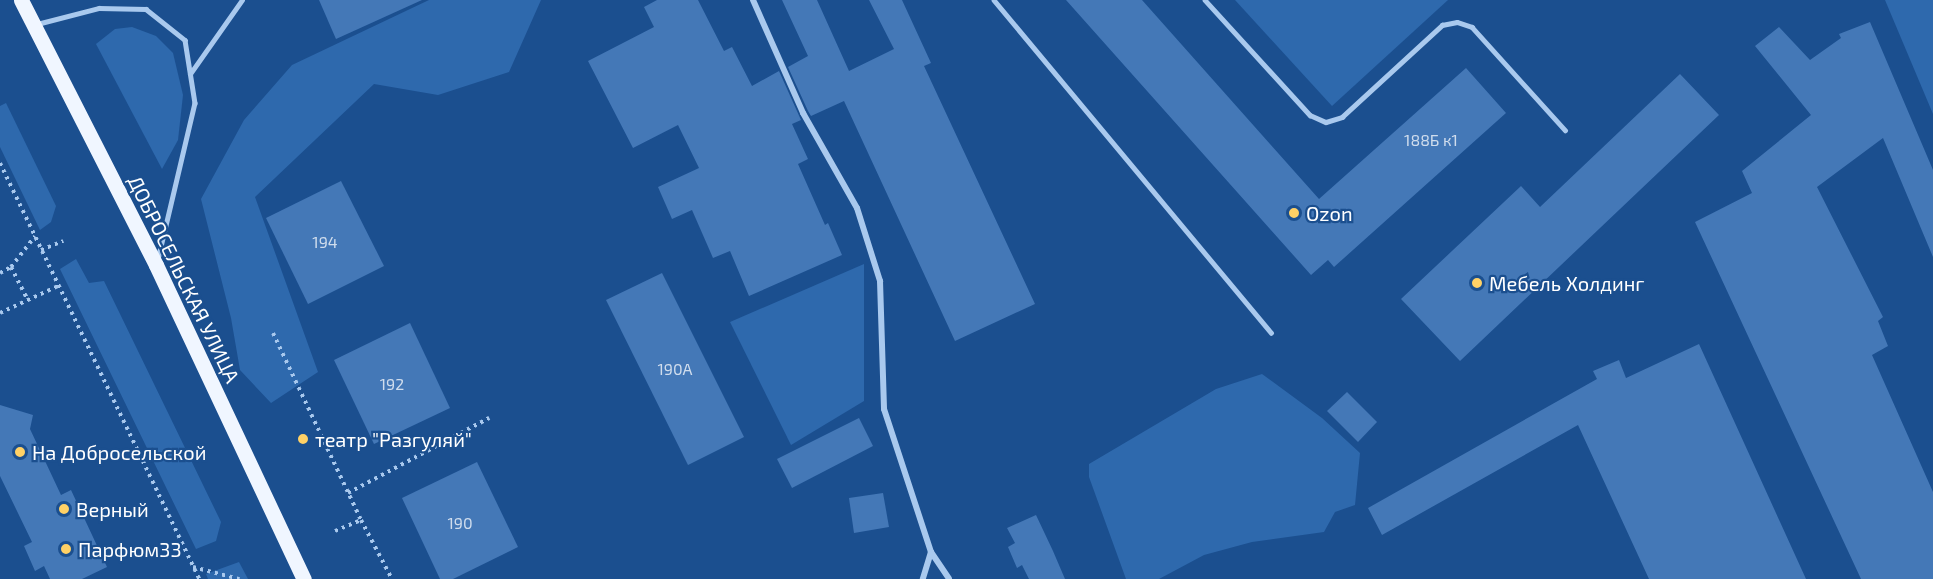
<!DOCTYPE html>
<html>
<head>
<meta charset="utf-8">
<style>
	body { margin:0 }
	#map { position:relative; width:1933px; height:579px; overflow:hidden; background:#1b4f8f; font-family:"Exo 2",sans-serif }
	div>[style] { position:absolute }
	.green>* { inset:0; background:#2e69ad }
	.building>* { inset:0; background:#4478b7 }
	.path>* { height:4px; margin-top:-2px; transform-origin:0; background:repeating-linear-gradient(90deg,#a9c9ee 0 3px,transparent 0 7.5px) }
	.service>* { height:4.5px; margin:-2.25px; padding:0 2.25px; transform-origin:2.25px; border-radius:2.25px; background:#a9c9ee }
	.minor>* { height:6px; margin:-3px; padding:0 3px; transform-origin:3px; border-radius:3px; background:#a9c9ee }
	.primary>* { height:15px; margin:-7.5px; padding:0 7.5px; transform-origin:7.5px; border-radius:7.5px; background:#f0f6ff }
	.dots>* { width:16px; height:16px; translate:-50% -50%; box-sizing:border-box; border:3px solid #1b4f8f; border-radius:50% }
	span { translate:-50% -50%; white-space:nowrap; text-align:center; line-height:1.15; -webkit-text-stroke:4.5px #1b4f8f; paint-order:stroke }
	.number-label { font-size:16px; color:#d0dded }
	.number-label span { -webkit-text-stroke-width:0 }
	.poi-label { font-size:20px; color:#fff }
	.left { translate:0 -50%; text-align:left }
	.street-label { font-size:20px; color:#fff }
</style>
</head>
<body>
<div id="map">
	<div class="green">
		<i style="clip-path:polygon(429px 0,541px 0,509px 72px,438px 95px,374px 84px,255px 197px,318px 372px,271px 403px,240px 370px,231px 318px,201px 199px,244px 120px,292px 65px)"></i>
		<i style="clip-path:polygon(1235px 0,1448px 0,1332px 106px)"></i>
		<i style="clip-path:polygon(1885px 0,1933px 0,1933px 114px)"></i>
		<i style="clip-path:polygon(132px 27px,156px 36px,173px 53px,183px 95px,178px 140px,162px 169px,96px 44px,115px 29px)"></i>
		<i style="clip-path:polygon(6px 103px,56px 206px,51px 222px,40px 230px,0 147px,0 106px)"></i>
		<i style="clip-path:polygon(76px 259px,89px 283px,104px 281px,221px 522px,216px 541px,196px 549px,60px 269px)"></i>
		<i style="clip-path:polygon(864px 264px,864px 401px,791px 445px,730px 322px)"></i>
		<i style="clip-path:polygon(1262px 374px,1322px 418px,1360px 453px,1355px 505px,1335px 512px,1324px 532px,1252px 542px,1204px 555px,1159px 579px,1126px 579px,1089px 477px,1089px 464px,1216px 389px)"></i>
		<i style="clip-path:polygon(239px 562px,248px 579px,208px 579px,206px 574px)"></i>
	</div>
	<div class="building">
		<i style="clip-path:polygon(319px 0,422px 0,336px 39px)"></i>
		<i style="clip-path:polygon(657px 0,698px 0,724px 51px,732px 47px,752px 86px,779px 71px,801px 120px,792px 124px,808px 159px,798px 164px,825px 225px,828px 223px,842px 255px,749px 296px,730px 251px,713px 258px,692px 210px,672px 219px,658px 187px,699px 168px,678px 125px,633px 148px,588px 61px,654px 27px,644px 7px)"></i>
		<i style="clip-path:polygon(782px 0,817px 0,849px 71px,894px 49px,869px 0,902px 0,931px 63px,924px 66px,1035px 304px,955px 341px,844px 101px,811px 116px,808px 111px,788px 67px,808px 56px)"></i>
		<i style="clip-path:polygon(1066px 0,1142px 0,1319px 199px,1466px 68px,1506px 113px,1334px 267px,1328px 260px,1311px 275px)"></i>
		<i style="clip-path:polygon(1870px 22px,1933px 170px,1933px 257px,1883px 138px,1817px 187px,1883px 317px,1878px 321px,1888px 346px,1872px 355px,1933px 492px,1933px 579px,1861px 579px,1695px 222px,1752px 193px,1742px 171px,1811px 115px,1755px 46px,1779px 27px,1810px 60px,1841px 38px,1839px 34px)"></i>
		<i style="clip-path:polygon(1680px 74px,1719px 115px,1460px 361px,1401px 299px,1521px 186px,1540px 207px)"></i>
		<i style="clip-path:polygon(341px 181px,384px 266px,308px 304px,266px 218px)"></i>
		<i style="clip-path:polygon(662px 273px,744px 437px,688px 465px,606px 300px)"></i>
		<i style="clip-path:polygon(410px 323px,450px 408px,374px 444px,334px 360px)"></i>
		<i style="clip-path:polygon(1699px 344px,1806px 579px,1649px 579px,1578px 425px,1382px 535px,1368px 508px,1597px 379px,1593px 371px,1619px 360px,1626px 378px)"></i>
		<i style="clip-path:polygon(1347px 392px,1377px 422px,1358px 442px,1327px 411px)"></i>
		<i style="clip-path:polygon(0 405px,33px 415px,30px 429px,61px 495px,71px 490px,107px 567px,82px 579px,50px 579px,44px 566px,35px 571px,24px 546px,32px 542px,0 476px)"></i>
		<i style="clip-path:polygon(859px 418px,873px 446px,792px 488px,777px 459px)"></i>
		<i style="clip-path:polygon(477px 462px,518px 547px,453px 579px,440px 579px,402px 498px)"></i>
		<i style="clip-path:polygon(883px 493px,889px 527px,854px 533px,849px 498px)"></i>
		<i style="clip-path:polygon(1036px 515px,1053px 551px,1065px 579px,1029px 579px,1022px 565px,1017px 568px,1008px 547px,1015px 543px,1007px 528px)"></i>
	</div>
	<div class="path">
		<i style="left:0;top:163px;width:461px;rotate:64.4deg"></i>
		<i style="left:41px;top:250px;width:24px;rotate:-22deg"></i>
		<i style="left:11px;top:267px;width:37px;rotate:63deg"></i>
		<i style="left:0;top:273px;width:13px;rotate:-29deg"></i>
		<i style="left:11px;top:267px;width:39px;rotate:-52deg"></i>
		<i style="left:0;top:313px;width:64px;rotate:-25deg"></i>
		<i style="left:273px;top:333px;width:207px;rotate:64.8deg"></i>
		<i style="left:361px;top:520px;width:67px;rotate:62.3deg"></i>
		<i style="left:348px;top:493px;width:160px;rotate:-28deg"></i>
		<i style="left:335px;top:531px;width:28px;rotate:-23deg"></i>
		<i style="left:193px;top:567px;width:48px;rotate:14.6deg"></i>
	</div>
	<div class="service">
		<i style="left:994px;top:0;width:433px;rotate:50.2deg"></i>
		<i style="left:1205px;top:0;width:156px;rotate:47.6deg"></i>
		<i style="left:1310px;top:115px;width:17px;rotate:24deg"></i>
		<i style="left:1326px;top:122px;width:17px;rotate:-17deg"></i>
		<i style="left:1342px;top:117px;width:136px;rotate:-42.6deg"></i>
		<i style="left:1442px;top:25px;width:15px;rotate:-11deg"></i>
		<i style="left:1457px;top:22px;width:16px;rotate:18deg"></i>
		<i style="left:1472px;top:27px;width:139px;rotate:47.9deg"></i>
		<i style="left:37px;top:24px;width:64px;rotate:-14.5deg"></i>
		<i style="left:99px;top:8px;width:47px;rotate:1.2deg"></i>
		<i style="left:146px;top:9px;width:50px;rotate:38.5deg"></i>
		<i style="left:185px;top:40px;width:64px;rotate:81deg"></i>
		<i style="left:195px;top:103px;width:160px;rotate:103.3deg"></i>
		<i style="left:190px;top:74px;width:90px;rotate:-54.9deg"></i>
	</div>
	<div class="minor">
		<i style="left:753px;top:0;width:124px;rotate:66.1deg"></i>
		<i style="left:803px;top:113px;width:109px;rotate:60.4deg"></i>
		<i style="left:857px;top:208px;width:77px;rotate:72.5deg"></i>
		<i style="left:880px;top:281px;width:128px;rotate:88.2deg"></i>
		<i style="left:884px;top:409px;width:151px;rotate:71.8deg"></i>
		<i style="left:931px;top:552px;width:28px;rotate:107deg"></i>
		<i style="left:931px;top:552px;width:32px;rotate:56deg"></i>
	</div>
	<div class="primary">
		<i style="left:21px;top:0;width:297px;rotate:63deg"></i>
		<i style="left:156px;top:265px;width:347px;rotate:64.8deg"></i>
	</div>
	<div class="dots">
		<i style="left:1294px;top:213px;background:#ffd166"></i>
		<i style="left:1477px;top:283px;background:#ffd166"></i>
		<i style="left:303px;top:439px;background:#ffd166"></i>
		<i style="left:20px;top:452px;background:#ffd166"></i>
		<i style="left:64px;top:509px;background:#ffd166"></i>
		<i style="left:66px;top:549px;background:#ffd166"></i>
	</div>
	<div class="number-label">
		<span style="left:1431px;top:140px">188Б к1</span>
		<span style="left:325px;top:242px">194</span>
		<span style="left:675px;top:369px">190А</span>
		<span style="left:392px;top:384px">192</span>
		<span style="left:460px;top:523px">190</span>
	</div>
	<div class="poi-label">
		<span class="left" style="left:1306px;top:213px">Ozon</span>
		<span class="left" style="left:1489px;top:283px">Мебель Холдинг</span>
		<span class="left" style="left:315px;top:439px">театр "Разгуляй"</span>
		<span class="left" style="left:32px;top:452px">На Добросельской</span>
		<span class="left" style="left:76px;top:509px">Верный</span>
		<span class="left" style="left:78px;top:549px">Парфюм33</span>
	</div>
	<div class="street-label">
		<span style="left:184px;top:279px;rotate:64deg">ДОБРОСЕЛЬСКАЯ УЛИЦА</span>
	</div>
</div>
</body>
</html>
